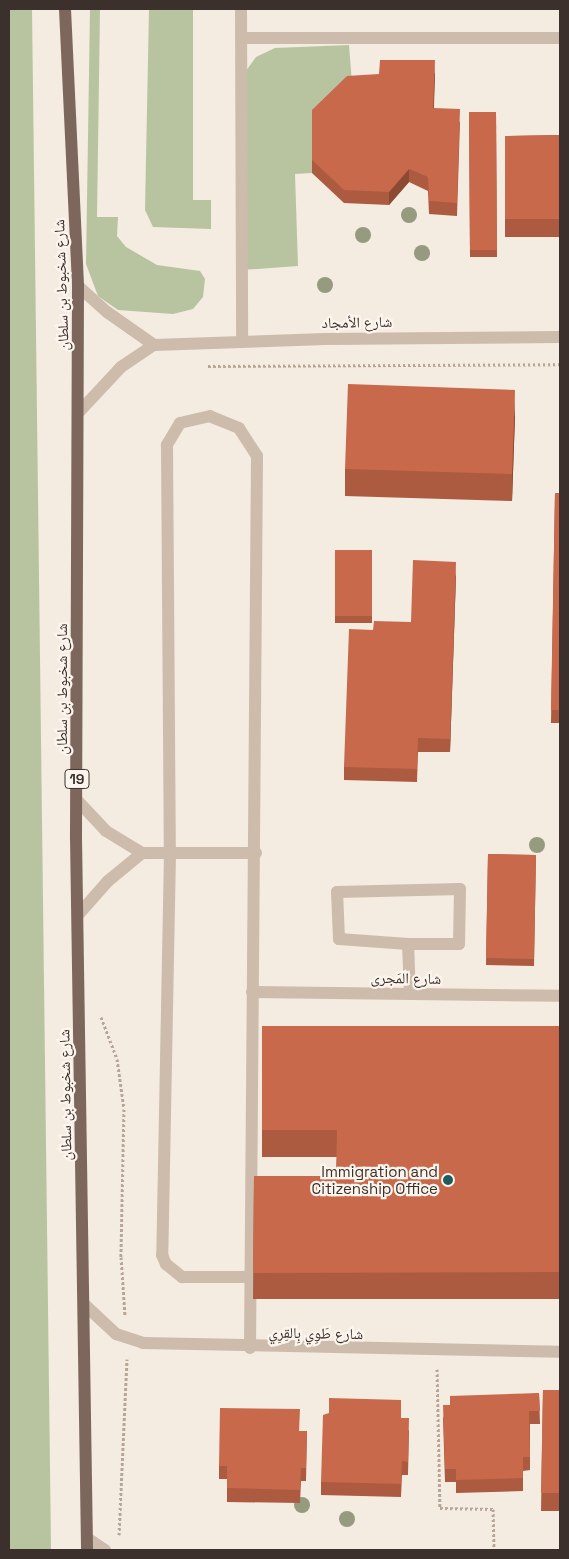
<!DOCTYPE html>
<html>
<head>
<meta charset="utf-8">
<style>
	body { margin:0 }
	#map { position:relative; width:569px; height:1559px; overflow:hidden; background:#f4ebe1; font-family:"Space Grotesk","Noto Naskh Arabic",sans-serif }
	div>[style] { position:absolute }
	.green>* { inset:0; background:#b8c4a0 }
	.path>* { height:3px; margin-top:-1.5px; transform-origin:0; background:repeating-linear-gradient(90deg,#b9a596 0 2.5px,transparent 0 5px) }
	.service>* { height:12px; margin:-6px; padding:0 6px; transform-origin:6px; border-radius:6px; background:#cdbbac }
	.minor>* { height:12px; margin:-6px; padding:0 6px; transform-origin:6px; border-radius:6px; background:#cdbbac }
	.primary>* { height:12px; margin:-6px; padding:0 6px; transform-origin:6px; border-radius:6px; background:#7d675c }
	.trees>* { width:16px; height:16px; margin:-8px; border-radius:50%; background:#969b7f }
	.wall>* { inset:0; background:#ac5a40 }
	.shaded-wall>* { inset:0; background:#8c4a34 }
	.building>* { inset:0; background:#c8694b }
	.dots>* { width:14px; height:14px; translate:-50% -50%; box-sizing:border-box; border:2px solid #fbf5ee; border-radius:50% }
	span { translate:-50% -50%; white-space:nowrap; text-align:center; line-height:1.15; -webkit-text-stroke:4.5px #fbf5ee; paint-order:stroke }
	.shield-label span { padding:1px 4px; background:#fbf5ee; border:1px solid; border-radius:4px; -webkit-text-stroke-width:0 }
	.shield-label { font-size:14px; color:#3b302b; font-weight:700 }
	.street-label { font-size:15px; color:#3b302b }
	.poi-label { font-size:15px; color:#3b302b }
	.right { translate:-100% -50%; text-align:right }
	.frame { position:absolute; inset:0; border:10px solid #3b302b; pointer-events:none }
</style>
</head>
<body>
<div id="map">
	<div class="green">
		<i style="clip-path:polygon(9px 9px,32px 9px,51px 1550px,9px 1550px)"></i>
		<i style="clip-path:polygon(90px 9px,100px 9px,97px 217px,118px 217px,117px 236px,126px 247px,157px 265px,200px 271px,205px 279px,203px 297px,193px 309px,173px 314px,118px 310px,98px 296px,86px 264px)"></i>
		<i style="clip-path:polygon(149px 9px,193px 9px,193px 200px,211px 200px,211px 229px,153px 227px,145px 210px)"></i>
		<i style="clip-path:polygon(349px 45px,352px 83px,312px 123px,312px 173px,295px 174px,298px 266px,242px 270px,243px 75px,256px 57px,275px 48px)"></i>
	</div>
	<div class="path">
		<i style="left:208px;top:366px;width:352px;rotate:-0.3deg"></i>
		<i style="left:101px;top:1017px;width:45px;rotate:69.1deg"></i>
		<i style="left:117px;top:1059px;width:50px;rotate:82deg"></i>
		<i style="left:124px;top:1109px;width:148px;rotate:91.2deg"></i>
		<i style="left:121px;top:1257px;width:58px;rotate:86.1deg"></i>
		<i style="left:437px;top:1369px;width:139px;rotate:88.8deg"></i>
		<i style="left:440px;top:1508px;width:53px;rotate:1.1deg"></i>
		<i style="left:493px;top:1509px;width:41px;rotate:88.6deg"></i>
		<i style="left:119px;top:1535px;width:176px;rotate:-87.4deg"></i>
	</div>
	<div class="service">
		<i style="left:77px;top:800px;width:42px;rotate:46.9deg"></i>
		<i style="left:106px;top:831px;width:42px;rotate:31.4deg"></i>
		<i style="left:142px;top:853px;width:114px"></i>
		<i style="left:78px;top:915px;width:45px;rotate:-48.6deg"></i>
		<i style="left:108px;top:881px;width:44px;rotate:-39.5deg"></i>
		<i style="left:408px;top:944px;width:69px;rotate:-175.9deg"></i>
		<i style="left:339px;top:939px;width:47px;rotate:-92.4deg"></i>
		<i style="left:337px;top:892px;width:123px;rotate:-1.4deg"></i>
		<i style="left:460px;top:889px;width:55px;rotate:91deg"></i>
		<i style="left:459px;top:944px;width:51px;rotate:180deg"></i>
		<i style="left:408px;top:944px;width:50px;rotate:87.7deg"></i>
		<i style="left:252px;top:992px;width:308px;rotate:0.7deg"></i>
		<i style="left:250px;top:1348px;width:892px;rotate:-89.55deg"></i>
		<i style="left:257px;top:456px;width:33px;rotate:-123deg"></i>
		<i style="left:239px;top:428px;width:31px;rotate:-158deg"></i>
		<i style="left:210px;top:416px;width:31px;rotate:167deg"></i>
		<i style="left:180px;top:423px;width:26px;rotate:121deg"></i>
		<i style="left:167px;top:445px;width:408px;rotate:89.6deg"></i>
		<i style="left:170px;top:853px;width:402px;rotate:91.1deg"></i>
		<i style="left:162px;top:1255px;width:10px;rotate:66deg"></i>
		<i style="left:166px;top:1264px;width:21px;rotate:39deg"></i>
		<i style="left:182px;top:1277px;width:68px"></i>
	</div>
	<div class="minor">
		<i style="left:241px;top:9px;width:333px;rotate:89.8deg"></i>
		<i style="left:241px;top:38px;width:319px"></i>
		<i style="left:78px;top:286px;width:39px;rotate:42deg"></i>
		<i style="left:107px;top:312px;width:57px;rotate:35.1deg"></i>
		<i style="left:80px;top:411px;width:60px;rotate:-47deg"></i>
		<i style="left:121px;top:367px;width:40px;rotate:-34deg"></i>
		<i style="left:154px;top:345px;width:171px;rotate:-2deg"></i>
		<i style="left:325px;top:339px;width:235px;rotate:-0.5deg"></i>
		<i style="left:85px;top:1305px;width:42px;rotate:43.1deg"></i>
		<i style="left:116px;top:1334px;width:28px;rotate:18deg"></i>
		<i style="left:143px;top:1343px;width:417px;rotate:1.2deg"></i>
		<i style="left:87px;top:1538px;width:22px;rotate:34deg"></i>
	</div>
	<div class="primary">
		<i style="left:65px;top:9px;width:277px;rotate:87.3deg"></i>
		<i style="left:78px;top:286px;width:552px;rotate:90.21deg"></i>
		<i style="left:76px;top:838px;width:712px;rotate:89.11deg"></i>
	</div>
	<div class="trees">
		<i style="left:409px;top:215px"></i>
		<i style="left:363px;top:235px"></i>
		<i style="left:422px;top:253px"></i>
		<i style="left:325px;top:285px"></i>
		<i style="left:537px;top:845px"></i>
		<i style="left:302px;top:1505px"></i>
		<i style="left:347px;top:1519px"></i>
	</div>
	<div class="wall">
		<i style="clip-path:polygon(435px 73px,434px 108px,460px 122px,457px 216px,429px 214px,428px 191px,409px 182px,389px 205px,344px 203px,312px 173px,312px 110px)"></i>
		<i style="clip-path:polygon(469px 112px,496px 112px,497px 257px,470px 257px)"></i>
		<i style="clip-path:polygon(560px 135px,560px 237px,505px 237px,505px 136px)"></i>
		<i style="clip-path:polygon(515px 416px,512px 501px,345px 496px,345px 469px)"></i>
		<i style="clip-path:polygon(555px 493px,560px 493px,560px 723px,551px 723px)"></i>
		<i style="clip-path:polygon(335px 550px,372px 550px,372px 623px,335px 623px)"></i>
		<i style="clip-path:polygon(456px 575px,450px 752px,418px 752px,417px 782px,344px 780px,344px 767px,373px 630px,411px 622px)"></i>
		<i style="clip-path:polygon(488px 854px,536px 855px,534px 966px,486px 965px)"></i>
		<i style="clip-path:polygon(262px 1026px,560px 1026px,560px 1299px,253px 1299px,254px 1176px,336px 1176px,337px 1157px,262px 1157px)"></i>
		<i style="clip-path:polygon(543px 1390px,560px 1390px,560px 1511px,541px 1511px)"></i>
		<i style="clip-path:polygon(539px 1393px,540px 1424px,530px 1424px,530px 1470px,523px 1471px,523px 1491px,456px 1493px,456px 1482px,445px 1482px,443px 1418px,450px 1405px)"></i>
		<i style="clip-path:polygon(401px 1418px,409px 1431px,408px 1475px,402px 1475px,401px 1497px,321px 1495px,321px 1482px)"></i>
		<i style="clip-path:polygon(300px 1431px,307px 1431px,306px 1481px,301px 1481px,300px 1503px,227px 1502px,227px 1479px,219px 1479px,219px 1466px)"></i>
	</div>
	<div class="shaded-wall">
		<i style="clip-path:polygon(435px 60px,435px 73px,433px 121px,433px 108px)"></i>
		<i style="clip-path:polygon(409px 169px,409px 182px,389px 205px,389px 192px)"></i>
		<i style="clip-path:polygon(515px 390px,515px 416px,512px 501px,512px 474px)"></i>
		<i style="clip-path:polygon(456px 562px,456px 575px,450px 752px,450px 739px)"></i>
	</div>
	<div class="building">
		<i style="clip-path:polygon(380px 60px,435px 60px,433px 108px,460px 109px,457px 203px,429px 201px,428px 177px,409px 169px,389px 192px,344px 190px,312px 160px,312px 110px,347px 76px,379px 74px)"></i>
		<i style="clip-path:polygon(469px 112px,496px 112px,497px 250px,470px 250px)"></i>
		<i style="clip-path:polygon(560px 135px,560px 219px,505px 219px,505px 136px)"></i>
		<i style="clip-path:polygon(348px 384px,515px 390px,512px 474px,345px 469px)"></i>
		<i style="clip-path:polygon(555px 493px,560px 493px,560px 710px,551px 710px)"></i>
		<i style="clip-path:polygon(335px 550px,372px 550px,372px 616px,335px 616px)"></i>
		<i style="clip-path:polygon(413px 560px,456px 562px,450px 739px,418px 738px,417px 769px,344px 767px,349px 629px,373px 630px,374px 621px,411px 622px)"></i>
		<i style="clip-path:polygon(488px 854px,536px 855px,534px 959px,486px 958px)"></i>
		<i style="clip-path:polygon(262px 1026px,560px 1026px,560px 1272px,253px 1273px,254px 1176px,336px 1176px,337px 1130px,262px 1130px)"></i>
		<i style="clip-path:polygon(543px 1390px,560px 1390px,560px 1493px,541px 1493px)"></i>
		<i style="clip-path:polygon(539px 1393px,540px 1411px,529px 1411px,530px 1457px,523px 1457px,523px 1478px,456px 1480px,456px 1469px,445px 1469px,443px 1405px,450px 1405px,450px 1396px)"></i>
		<i style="clip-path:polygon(329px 1398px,401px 1400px,401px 1418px,409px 1418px,408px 1462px,402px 1461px,401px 1484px,321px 1482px,323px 1415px,329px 1413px)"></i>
		<i style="clip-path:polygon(220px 1408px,300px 1409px,299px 1431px,307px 1431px,306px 1468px,301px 1468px,300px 1490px,227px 1488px,227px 1466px,219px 1466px)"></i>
	</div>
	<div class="dots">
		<i style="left:448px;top:1180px;background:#1f5a5e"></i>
	</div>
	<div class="shield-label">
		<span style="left:77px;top:779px">19</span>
	</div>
	<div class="street-label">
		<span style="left:61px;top:285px;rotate:-92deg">شارع شخبوط بن سلطان</span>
		<span style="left:357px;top:322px;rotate:-1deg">شارع الأمجاد</span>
		<span style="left:62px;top:689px;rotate:-90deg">شارع شخبوط بن سلطان</span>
		<span style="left:406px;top:978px;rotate:1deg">شارع المَجرى</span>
		<span style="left:65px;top:1095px;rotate:-91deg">شارع شخبوط بن سلطان</span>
		<span style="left:316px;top:1333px;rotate:1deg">شارع طَوِي بِالقِرِي</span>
	</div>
	<div class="poi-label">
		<span class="right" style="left:438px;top:1180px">Immigration and<br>Citizenship Office</span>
	</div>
	<div class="frame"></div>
</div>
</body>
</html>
